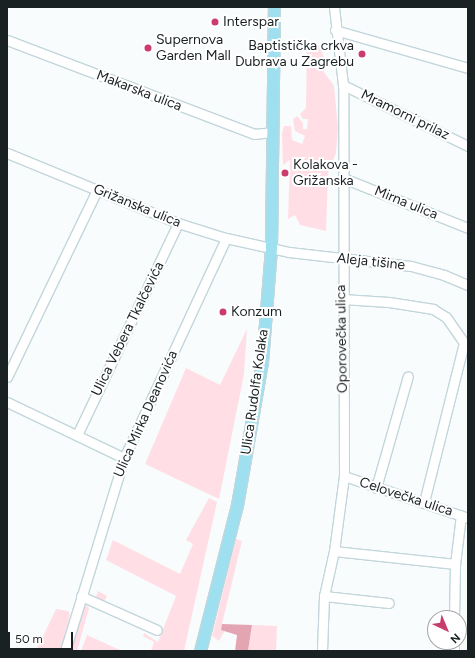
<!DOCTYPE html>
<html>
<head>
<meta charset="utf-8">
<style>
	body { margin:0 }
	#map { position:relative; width:475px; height:658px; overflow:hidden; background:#f8fcfd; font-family:Figtree,sans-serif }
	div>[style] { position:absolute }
	.green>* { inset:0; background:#ffdfe5 }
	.forest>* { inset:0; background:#e4a5b3 }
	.roads { filter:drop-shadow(1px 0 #c2d6db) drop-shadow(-1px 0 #c2d6db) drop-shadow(0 1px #c2d6db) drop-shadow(0 -1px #c2d6db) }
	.minor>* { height:9px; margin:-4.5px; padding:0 4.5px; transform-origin:4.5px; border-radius:4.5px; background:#fff }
	.major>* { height:11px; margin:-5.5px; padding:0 5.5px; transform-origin:5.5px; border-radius:5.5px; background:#9ee0f0 }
	.dots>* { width:11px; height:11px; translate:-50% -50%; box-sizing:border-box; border:2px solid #fff; border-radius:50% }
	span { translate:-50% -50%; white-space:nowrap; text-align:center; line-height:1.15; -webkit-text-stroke:4px #fff; paint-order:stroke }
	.poi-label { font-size:14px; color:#1a2123 }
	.left { translate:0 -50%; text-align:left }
	.right { translate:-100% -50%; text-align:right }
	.street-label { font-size:14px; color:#1a2123 }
	.frame { position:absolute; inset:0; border:8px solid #1a2123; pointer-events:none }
	.north { position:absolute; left:427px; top:610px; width:40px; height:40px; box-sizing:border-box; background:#fff; border:1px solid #a3a6a7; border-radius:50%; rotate:136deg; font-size:11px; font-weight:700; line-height:16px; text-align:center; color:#1a2123 }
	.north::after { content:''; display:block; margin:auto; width:14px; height:18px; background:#c93c6d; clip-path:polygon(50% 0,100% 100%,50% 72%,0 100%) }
	.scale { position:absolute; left:8px; top:632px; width:65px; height:18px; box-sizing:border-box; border:2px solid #1a2123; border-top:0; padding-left:5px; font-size:12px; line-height:14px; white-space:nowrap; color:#1a2123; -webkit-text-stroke:3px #fff; paint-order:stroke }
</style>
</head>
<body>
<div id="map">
	<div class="green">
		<i style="clip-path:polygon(307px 41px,319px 46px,326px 61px,324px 72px,334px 86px,338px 128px,336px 153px,328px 173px,326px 231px,300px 225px,295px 215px,288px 219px,290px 160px,283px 165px,282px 133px,284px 126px,291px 126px,292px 140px,302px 144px,305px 136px,295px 131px,293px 119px,297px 116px,303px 123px,303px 129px,307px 129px,308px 119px,303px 119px,300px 114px,306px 108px)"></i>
		<i style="clip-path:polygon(247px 329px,244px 374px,219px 499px,145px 464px,186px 368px,220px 385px)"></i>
		<i style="clip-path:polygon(209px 498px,217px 502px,184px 651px,151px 651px,154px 642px,143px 636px,144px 633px,158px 642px,176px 596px,106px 560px,113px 540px,180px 574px,193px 544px,186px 540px)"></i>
		<i style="clip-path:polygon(236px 539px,242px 541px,222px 624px,221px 629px,225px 630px,219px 641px,212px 636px)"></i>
		<i style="clip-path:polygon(98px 591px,107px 596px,104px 602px,95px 599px)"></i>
		<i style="clip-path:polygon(86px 605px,89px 608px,77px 651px,70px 651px,80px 610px)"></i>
		<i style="clip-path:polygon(56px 609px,68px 611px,70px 614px,61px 651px,36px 651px)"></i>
		<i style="clip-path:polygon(252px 625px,277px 626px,276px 651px,248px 651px)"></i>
		<i style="clip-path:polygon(87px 635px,122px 651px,81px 651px)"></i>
	</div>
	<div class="forest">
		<i style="clip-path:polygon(222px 624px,252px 625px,248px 651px,235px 651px,237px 635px,221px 630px)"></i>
	</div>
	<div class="roads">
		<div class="minor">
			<i style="left:335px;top:30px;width:138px;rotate:15.9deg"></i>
			<i style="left:7px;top:40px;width:264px;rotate:20.8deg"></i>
			<i style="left:254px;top:134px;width:18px;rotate:-6deg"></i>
			<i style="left:343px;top:85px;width:139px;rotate:26deg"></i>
			<i style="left:7px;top:153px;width:185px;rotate:22.3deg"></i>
			<i style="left:178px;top:223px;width:50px;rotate:17.4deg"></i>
			<i style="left:226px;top:238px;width:65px;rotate:12.5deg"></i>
			<i style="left:289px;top:252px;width:123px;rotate:6.5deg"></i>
			<i style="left:411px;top:266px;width:34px;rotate:15deg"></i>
			<i style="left:444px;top:275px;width:26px;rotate:23deg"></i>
			<i style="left:343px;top:178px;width:135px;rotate:21.8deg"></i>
			<i style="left:342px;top:299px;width:47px;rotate:3.7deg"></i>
			<i style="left:389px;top:302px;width:45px;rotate:9deg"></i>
			<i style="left:433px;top:309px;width:15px;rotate:32deg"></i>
			<i style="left:446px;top:317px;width:37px;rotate:55deg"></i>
			<i style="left:7px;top:377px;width:208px;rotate:-64.3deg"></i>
			<i style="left:7px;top:402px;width:130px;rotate:25.6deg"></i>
			<i style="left:77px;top:435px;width:235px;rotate:-64.5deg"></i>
			<i style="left:344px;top:476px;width:131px;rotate:18.7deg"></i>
			<i style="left:376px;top:488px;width:116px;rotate:-74.1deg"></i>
			<i style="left:424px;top:502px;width:164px;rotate:-75.9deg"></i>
			<i style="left:334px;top:551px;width:122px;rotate:6.1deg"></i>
			<i style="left:81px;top:596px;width:83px;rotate:24.1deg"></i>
			<i style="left:324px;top:596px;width:65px;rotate:6.1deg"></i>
			<i style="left:454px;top:618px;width:54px;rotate:-88.9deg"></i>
			<i style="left:455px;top:564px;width:49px;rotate:-83deg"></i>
			<i style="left:65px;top:651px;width:202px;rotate:-73deg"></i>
			<i style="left:124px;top:458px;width:242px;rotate:-65.1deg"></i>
			<i style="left:322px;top:651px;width:55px;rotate:-87.9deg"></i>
			<i style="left:324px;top:596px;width:46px;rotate:-77.5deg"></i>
			<i style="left:334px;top:551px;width:76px;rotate:-82.4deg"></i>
			<i style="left:344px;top:476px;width:391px;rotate:-90.1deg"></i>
			<i style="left:343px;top:85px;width:79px;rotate:-96.6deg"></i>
			<i style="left:454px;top:651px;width:9px;rotate:-90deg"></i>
		</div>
		<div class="major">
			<i style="left:200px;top:651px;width:151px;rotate:-75.8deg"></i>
			<i style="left:237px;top:505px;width:145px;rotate:-80.1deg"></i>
			<i style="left:262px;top:362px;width:115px;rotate:-85.5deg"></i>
			<i style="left:271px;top:247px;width:240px;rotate:-89.3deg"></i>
		</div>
	</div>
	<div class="dots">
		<i style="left:215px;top:22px;background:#c93c6d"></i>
		<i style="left:148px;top:48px;background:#c93c6d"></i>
		<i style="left:362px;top:54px;background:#c93c6d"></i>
		<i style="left:285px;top:173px;background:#c93c6d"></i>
		<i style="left:223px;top:312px;background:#c93c6d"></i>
	</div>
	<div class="poi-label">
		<span class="left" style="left:223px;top:22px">Interspar</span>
		<span class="left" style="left:156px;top:48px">Supernova<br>Garden Mall</span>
		<span class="right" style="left:354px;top:54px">Baptistička crkva<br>Dubrava u Zagrebu</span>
		<span class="left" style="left:293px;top:173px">Kolakova -<br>Grižanska</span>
		<span class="left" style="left:231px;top:312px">Konzum</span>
	</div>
	<div class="street-label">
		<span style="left:139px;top:91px;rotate:21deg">Makarska ulica</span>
		<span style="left:405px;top:115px;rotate:26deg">Mramorni prilaz</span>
		<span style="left:406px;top:203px;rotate:22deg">Mirna ulica</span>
		<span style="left:137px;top:206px;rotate:22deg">Grižanska ulica</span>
		<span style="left:371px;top:262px;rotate:6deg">Aleja tišine</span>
		<span style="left:128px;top:329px;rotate:-64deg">Ulica Vebera Tkalčevića</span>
		<span style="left:342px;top:339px;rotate:-91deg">Oporovečka ulica</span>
		<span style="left:255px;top:392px;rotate:-82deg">Ulica Rudolfa Kolaka</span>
		<span style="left:146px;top:414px;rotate:-66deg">Ulica Mirka Deanovića</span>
		<span style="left:406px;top:497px;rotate:18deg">Celovečka ulica</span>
	</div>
	<div class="frame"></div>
	<div class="north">N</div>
	<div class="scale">50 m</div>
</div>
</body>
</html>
